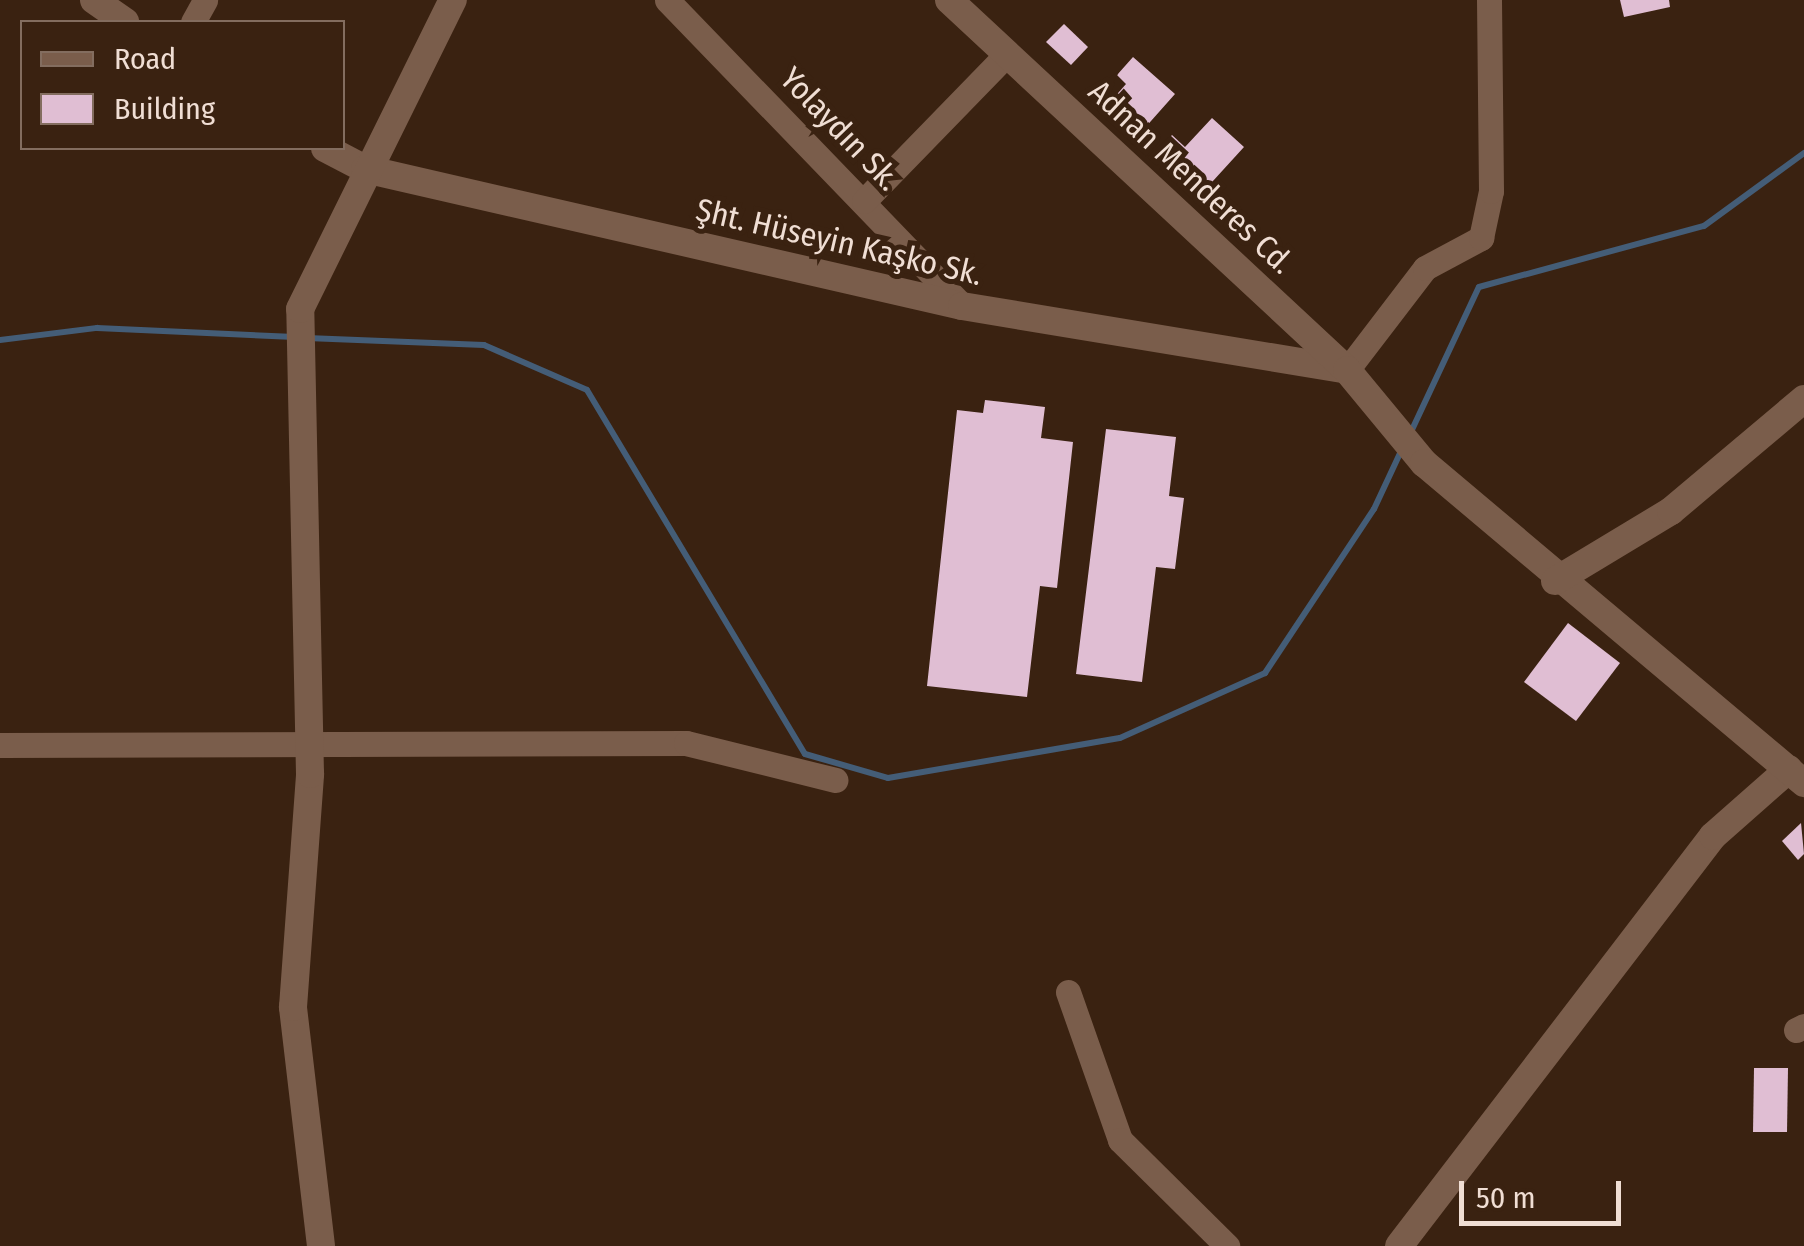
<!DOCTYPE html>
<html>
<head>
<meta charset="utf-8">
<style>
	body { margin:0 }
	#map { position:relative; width:1804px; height:1246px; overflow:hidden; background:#3a2211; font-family:"Fira Sans Condensed",sans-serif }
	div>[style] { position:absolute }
	.stream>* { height:6px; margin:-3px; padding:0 3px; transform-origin:3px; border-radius:3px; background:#445d77 }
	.building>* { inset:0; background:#e0bed3 }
	.minor>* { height:25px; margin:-12.5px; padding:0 12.5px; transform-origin:12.5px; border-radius:12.5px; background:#7a5d4b }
	.tertiary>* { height:28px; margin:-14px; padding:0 14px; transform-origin:14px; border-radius:14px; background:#7a5d4b }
	.secondary>* { height:28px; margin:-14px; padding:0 14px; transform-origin:14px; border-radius:14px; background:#7a5d4b }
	span { translate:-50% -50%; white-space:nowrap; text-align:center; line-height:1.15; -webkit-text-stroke:10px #3a2211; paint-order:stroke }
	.street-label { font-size:32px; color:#f0ded4 }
	.legend { position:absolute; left:20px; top:20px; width:325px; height:130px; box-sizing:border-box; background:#3a2211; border:2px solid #836d5f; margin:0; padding:12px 18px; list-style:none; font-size:30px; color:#f0ded4 }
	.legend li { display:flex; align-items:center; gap:20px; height:50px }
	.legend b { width:50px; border:2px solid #836d5f }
	.scale { position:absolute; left:1459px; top:1181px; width:162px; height:45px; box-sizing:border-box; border:5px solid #f0ded4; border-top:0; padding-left:12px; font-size:30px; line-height:35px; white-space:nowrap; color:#f0ded4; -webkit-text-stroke:8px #3a2211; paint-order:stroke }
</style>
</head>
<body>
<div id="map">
	<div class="stream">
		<i style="left:307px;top:338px;width:177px;rotate:2.3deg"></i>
		<i style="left:484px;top:345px;width:112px;rotate:23.6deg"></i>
		<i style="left:587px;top:390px;width:424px;rotate:59.1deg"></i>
		<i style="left:805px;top:754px;width:86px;rotate:16.1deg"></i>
		<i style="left:888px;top:778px;width:235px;rotate:-9.8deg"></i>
		<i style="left:1120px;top:738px;width:159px;rotate:-24.1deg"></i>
		<i style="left:1265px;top:673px;width:197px;rotate:-56.4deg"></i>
		<i style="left:1374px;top:509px;width:66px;rotate:-65deg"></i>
		<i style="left:0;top:340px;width:98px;rotate:-7.1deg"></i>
		<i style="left:97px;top:328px;width:198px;rotate:2.6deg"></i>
		<i style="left:1410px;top:434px;width:162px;rotate:-64.9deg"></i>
		<i style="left:1479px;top:287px;width:233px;rotate:-15.2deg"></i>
		<i style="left:1704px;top:226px;width:124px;rotate:-36.1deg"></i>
	</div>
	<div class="building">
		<i style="clip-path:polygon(1620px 0,1669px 0,1670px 7px,1624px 17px)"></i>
		<i style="clip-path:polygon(1064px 24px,1088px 47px,1071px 65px,1046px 42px)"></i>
		<i style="clip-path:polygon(1133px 57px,1175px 94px,1135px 139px,1103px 110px,1126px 84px,1117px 75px)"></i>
		<i style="clip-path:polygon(1212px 118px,1244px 147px,1202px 193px,1157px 152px,1172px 135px,1185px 147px)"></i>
		<i style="clip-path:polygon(985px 400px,1045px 407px,1041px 438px,1073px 442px,1057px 588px,1040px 586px,1027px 697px,927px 686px,957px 410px,983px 413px)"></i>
		<i style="clip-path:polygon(1106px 429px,1176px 437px,1169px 496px,1184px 498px,1175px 569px,1156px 567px,1142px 682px,1076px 674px)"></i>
		<i style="clip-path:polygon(1568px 623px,1620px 663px,1576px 721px,1524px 682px)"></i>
		<i style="clip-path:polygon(1801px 823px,1804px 854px,1798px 860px,1782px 841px)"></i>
		<i style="clip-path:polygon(1754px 1068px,1788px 1068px,1787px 1132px,1753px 1132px)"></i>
	</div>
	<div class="minor">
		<i style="left:667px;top:0;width:425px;rotate:46deg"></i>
		<i style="left:193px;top:22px;width:25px;rotate:-61deg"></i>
		<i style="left:864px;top:201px;width:205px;rotate:-45.8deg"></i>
		<i style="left:1347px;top:370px;width:128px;rotate:-52.6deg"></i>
		<i style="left:1425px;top:268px;width:64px;rotate:-28.2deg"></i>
		<i style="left:1481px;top:238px;width:48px;rotate:-78deg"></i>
		<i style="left:1491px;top:191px;width:191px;rotate:-90.6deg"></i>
		<i style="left:0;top:745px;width:686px;rotate:-0.17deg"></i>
		<i style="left:686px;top:743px;width:154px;rotate:13.9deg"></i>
		<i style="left:1068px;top:992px;width:157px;rotate:70.6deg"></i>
		<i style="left:1120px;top:1140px;width:151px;rotate:44.7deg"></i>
		<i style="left:1796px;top:1030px;width:9px;rotate:-27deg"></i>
	</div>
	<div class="tertiary">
		<i style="left:94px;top:0;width:38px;rotate:35deg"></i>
		<i style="left:325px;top:148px;width:45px;rotate:27.7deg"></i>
		<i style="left:365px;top:169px;width:613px;rotate:12.92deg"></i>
		<i style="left:962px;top:306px;width:390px;rotate:9.4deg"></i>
		<i style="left:321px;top:1246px;width:241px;rotate:-96.7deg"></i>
		<i style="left:293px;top:1007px;width:234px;rotate:-85.8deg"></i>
		<i style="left:310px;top:774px;width:465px;rotate:-91.2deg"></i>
		<i style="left:300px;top:309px;width:345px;rotate:-63.7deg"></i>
		<i style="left:1399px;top:1246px;width:516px;rotate:-52.55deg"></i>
		<i style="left:1713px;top:836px;width:101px;rotate:-41.4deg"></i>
	</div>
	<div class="secondary">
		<i style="left:949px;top:0;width:543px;rotate:42.91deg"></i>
		<i style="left:1347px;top:370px;width:121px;rotate:50.4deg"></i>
		<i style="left:1424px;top:463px;width:497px;rotate:40.1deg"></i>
		<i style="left:1555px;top:581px;width:135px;rotate:-31.1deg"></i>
		<i style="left:1671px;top:511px;width:174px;rotate:-40.1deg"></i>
	</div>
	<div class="street-label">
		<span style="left:840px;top:129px;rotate:46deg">Yolaydın Sk.</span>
		<span style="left:1191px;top:177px;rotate:43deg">Adnan Menderes Cd.</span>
		<span style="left:839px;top:242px;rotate:13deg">Şht. Hüseyin Kaşko Sk.</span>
	</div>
	<ul class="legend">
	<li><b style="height:12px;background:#7a5d4b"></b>Road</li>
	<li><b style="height:28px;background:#e0bed3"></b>Building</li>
	</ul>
	<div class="scale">50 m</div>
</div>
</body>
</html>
